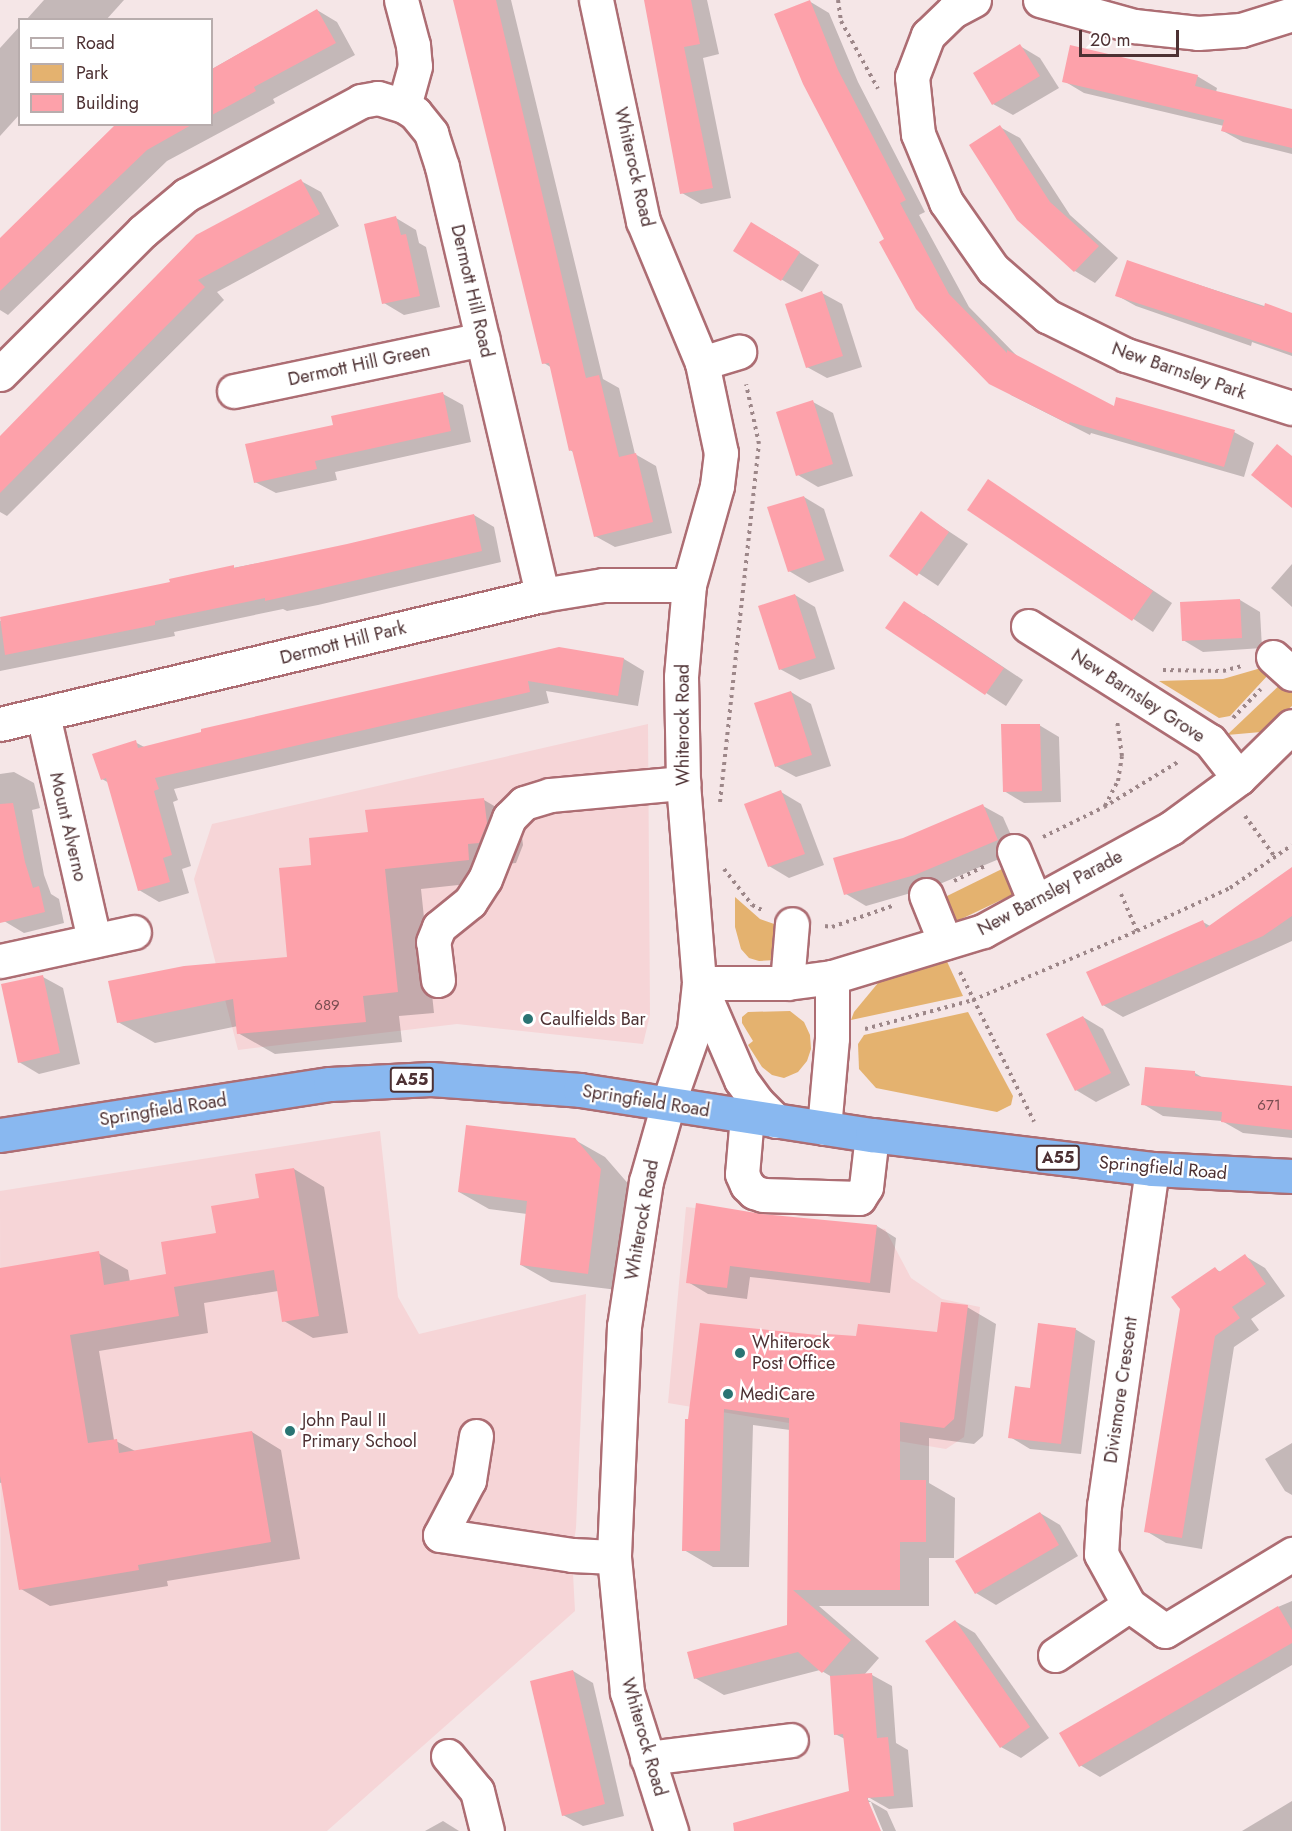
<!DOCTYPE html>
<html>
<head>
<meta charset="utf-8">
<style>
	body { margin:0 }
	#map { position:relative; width:1292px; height:1831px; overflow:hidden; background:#f5e6e7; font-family:Jost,sans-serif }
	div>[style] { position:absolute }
	.built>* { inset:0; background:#f6d5d7 }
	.green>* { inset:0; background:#e4b26f }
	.shadow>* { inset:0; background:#0003 }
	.building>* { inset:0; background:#fda1aa }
	.path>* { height:4px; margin-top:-2px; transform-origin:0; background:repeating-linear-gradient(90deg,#9d8789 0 3px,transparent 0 7.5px) }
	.roads { filter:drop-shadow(2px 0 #ad6d73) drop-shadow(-2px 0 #ad6d73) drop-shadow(0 2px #ad6d73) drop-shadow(0 -2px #ad6d73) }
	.minor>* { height:33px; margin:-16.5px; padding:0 16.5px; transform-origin:16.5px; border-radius:16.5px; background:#fff }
	.highway>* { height:33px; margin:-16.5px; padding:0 16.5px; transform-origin:16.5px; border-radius:16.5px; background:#89b8f0 }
	.dots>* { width:16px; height:16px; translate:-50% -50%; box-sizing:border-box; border:3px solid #fff; border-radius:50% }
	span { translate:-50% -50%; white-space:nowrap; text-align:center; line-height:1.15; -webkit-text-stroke:4.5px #fff; paint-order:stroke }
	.number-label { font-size:15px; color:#794d51 }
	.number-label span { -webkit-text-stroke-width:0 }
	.shield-label span { padding:2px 4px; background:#fff; border:2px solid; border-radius:4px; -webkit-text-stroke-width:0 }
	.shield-label { font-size:16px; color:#4d3133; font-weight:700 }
	.street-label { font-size:18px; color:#4d3133 }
	.poi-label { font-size:18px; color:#4d3133 }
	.left { translate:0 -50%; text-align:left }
	.legend { position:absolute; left:18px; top:18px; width:195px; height:108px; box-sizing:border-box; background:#fff; border:2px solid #b8adad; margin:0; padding:8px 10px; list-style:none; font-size:18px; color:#4d3133 }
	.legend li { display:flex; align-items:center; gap:12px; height:30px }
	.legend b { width:30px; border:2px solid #b8adad }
	.scale { position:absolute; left:1079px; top:30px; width:100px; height:27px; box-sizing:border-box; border:3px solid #4d3133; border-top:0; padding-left:8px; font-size:18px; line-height:21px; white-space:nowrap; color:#4d3133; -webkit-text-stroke:4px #fff; paint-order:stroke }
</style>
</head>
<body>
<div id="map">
	<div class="built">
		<i style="clip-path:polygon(648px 724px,650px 1015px,643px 1044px,457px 1024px,238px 1050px,194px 879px,212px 824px)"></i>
		<i style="clip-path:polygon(380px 1131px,398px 1297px,419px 1334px,586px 1294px,576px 1528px,572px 1555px,575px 1611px,327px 1831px,1px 1831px,0 1191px)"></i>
		<i style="clip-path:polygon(686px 1207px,885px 1229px,911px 1278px,942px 1299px,980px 1307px,964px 1437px,946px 1449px,668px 1403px)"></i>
	</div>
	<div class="green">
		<i style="clip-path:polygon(1268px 666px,1269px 674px,1230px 716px,1219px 718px,1159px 681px,1223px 679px)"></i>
		<i style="clip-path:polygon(1285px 680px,1292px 687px,1292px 706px,1261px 732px,1227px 735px)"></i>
		<i style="clip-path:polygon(1008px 866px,1020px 891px,957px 921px,945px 897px)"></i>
		<i style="clip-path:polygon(735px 897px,760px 919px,777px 925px,775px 960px,759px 961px,749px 958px,741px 949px,735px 927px)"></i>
		<i style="clip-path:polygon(944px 955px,963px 996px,851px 1020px,854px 1012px,878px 983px,895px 972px)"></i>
		<i style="clip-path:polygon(790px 1011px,804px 1022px,810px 1035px,811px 1049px,807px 1061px,798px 1072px,784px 1078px,772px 1075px,762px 1067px,748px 1045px,753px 1041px,742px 1023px,742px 1017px,748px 1012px)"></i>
		<i style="clip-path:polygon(968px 1012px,1013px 1096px,1011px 1105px,997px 1112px,876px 1088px,859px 1069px,858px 1044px,864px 1035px)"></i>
	</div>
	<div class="shadow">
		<i style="clip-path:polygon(44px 0,124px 0,106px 20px,26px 20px)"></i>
		<i style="clip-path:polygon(455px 0,511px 0,603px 379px,619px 388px,635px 454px,656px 466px,672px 533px,615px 547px,595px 536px,575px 453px,570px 450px,552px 368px,544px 363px)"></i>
		<i style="clip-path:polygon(652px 0,707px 0,719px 54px,703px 58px,731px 198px,701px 204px,682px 193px)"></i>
		<i style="clip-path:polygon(809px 1px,829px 13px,858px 82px,925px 212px,919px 215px,969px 307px,1019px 358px,1115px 408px,1234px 432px,1254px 443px,1244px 477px,1091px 433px,1090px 435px,1011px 395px,886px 240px)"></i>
		<i style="clip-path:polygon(317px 10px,337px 22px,355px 55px,273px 99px,275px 103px,167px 161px,8px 315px,0 310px,0 241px,119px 124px,212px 124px,212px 69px)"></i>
		<i style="clip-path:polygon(20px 26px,20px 114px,0 136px,0 48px)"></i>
		<i style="clip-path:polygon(1020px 46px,1040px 58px,1059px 88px,1013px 115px,993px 104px)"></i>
		<i style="clip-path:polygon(1197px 76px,1217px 88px,1216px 92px,1292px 110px,1292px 154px,1243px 142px,1223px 131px,1224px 126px,1084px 93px,1064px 81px)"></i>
		<i style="clip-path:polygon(1000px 127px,1020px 138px,1070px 215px,1118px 258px,1095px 283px,1075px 271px,1018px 219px)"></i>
		<i style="clip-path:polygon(301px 181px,321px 192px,339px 226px,217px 292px,224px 300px,7px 516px,0 512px,0 439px)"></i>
		<i style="clip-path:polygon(396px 218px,416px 230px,419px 243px,426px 247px,440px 307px,404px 315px,384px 303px)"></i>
		<i style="clip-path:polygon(772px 235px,819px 265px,802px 292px,735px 251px)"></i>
		<i style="clip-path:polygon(1128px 262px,1292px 315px,1292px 356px,1252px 342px,1251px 346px,1136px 306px,1116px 295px)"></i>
		<i style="clip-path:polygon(822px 293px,842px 304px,862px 367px,827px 378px,807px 367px)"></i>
		<i style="clip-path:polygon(443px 394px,463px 405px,471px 442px,335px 472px,337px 480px,276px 493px,255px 482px,335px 426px)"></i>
		<i style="clip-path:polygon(813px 402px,833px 413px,853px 476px,818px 487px,798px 475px)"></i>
		<i style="clip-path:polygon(988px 481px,1172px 603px,1153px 632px,969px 509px)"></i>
		<i style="clip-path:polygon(804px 497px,824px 509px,844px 571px,809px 583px,789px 571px)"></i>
		<i style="clip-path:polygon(921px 513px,968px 544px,938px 586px,891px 555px)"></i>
		<i style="clip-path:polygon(474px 515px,494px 527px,501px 562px,318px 605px,287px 611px,283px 609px,174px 632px,175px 636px,0 671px,0 621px,172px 583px,171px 580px,347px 546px)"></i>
		<i style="clip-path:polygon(1292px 564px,1292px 607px,1271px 588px)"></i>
		<i style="clip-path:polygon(795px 595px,815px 607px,835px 669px,800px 680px,780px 669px)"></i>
		<i style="clip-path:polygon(1240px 600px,1260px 612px,1262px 648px,1203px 652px,1183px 640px)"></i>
		<i style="clip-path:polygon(924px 614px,1023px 680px,1006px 706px,887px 628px)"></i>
		<i style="clip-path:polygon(559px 649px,624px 659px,644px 671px,638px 706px,546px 691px,549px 703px,174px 789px,178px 800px,173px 802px,191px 866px,182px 869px,189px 893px,159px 902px,139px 890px,109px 783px,102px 779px,135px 742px,146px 748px)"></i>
		<i style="clip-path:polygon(791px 692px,811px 704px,831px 766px,796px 777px,776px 766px)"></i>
		<i style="clip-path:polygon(1039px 725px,1059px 737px,1061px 802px,1024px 803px,1004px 791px)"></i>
		<i style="clip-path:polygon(14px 772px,34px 783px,40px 808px,32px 810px,44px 875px,51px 894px,59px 899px,64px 923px,24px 933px,4px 921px,0 904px,0 774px)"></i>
		<i style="clip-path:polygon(781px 792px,801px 804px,824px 865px,789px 878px,769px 866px)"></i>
		<i style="clip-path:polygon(484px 800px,520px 821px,523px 845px,516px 863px,504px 864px,505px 880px,421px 889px,434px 1013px,399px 1016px,402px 1042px,275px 1054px,238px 1033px,238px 1026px,155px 1043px,118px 1022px,289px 959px,313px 866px,369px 833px)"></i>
		<i style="clip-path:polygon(983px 806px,1003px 817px,1018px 851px,935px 886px,866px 906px,846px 894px,903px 840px)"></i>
		<i style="clip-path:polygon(1292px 869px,1292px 941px,1123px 1017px,1103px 1005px,1203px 922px,1210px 926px)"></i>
		<i style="clip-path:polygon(43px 977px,63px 988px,80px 1064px,39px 1074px,19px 1062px)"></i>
		<i style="clip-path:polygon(1083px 1017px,1103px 1029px,1130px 1085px,1096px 1102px,1076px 1090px)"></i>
		<i style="clip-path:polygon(1195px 1073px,1205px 1079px,1292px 1088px,1292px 1138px,1243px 1133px,1222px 1121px,1163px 1116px,1143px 1104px)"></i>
		<i style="clip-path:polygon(575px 1140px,605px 1157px,631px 1187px,618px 1290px,551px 1282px,521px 1265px,527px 1214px,489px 1209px,459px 1192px)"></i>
		<i style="clip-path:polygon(294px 1169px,324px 1187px,348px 1333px,313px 1338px,284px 1321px,278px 1291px,204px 1303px,208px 1333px,99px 1351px,114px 1440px,137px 1452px,252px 1432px,281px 1450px,300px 1559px,167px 1581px,168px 1586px,50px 1606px,21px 1589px,3px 1482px,0 1483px,0 1269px,98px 1253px,128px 1270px,130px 1282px,168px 1275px)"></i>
		<i style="clip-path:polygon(762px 1215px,877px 1226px,896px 1238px,890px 1293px,750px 1277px,747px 1299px,708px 1294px,688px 1282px)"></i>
		<i style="clip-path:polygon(1245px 1256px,1265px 1268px,1285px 1296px,1251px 1319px,1259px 1330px,1234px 1347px,1202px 1549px,1166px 1543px,1146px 1531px,1215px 1269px,1221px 1272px)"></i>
		<i style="clip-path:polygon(967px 1307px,996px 1324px,983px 1436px,974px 1444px,929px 1438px,929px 1483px,955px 1498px,954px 1558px,929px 1558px,929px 1606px,819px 1606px,879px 1658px,864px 1675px,872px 1675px,892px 1686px,896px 1743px,908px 1750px,913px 1807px,889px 1809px,868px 1797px,868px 1800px,887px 1811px,896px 1831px,883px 1831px,871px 1802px,867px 1802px,880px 1831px,761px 1831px,850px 1792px,845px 1739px,835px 1734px,832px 1677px,820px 1670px,724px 1695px,695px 1678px,789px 1626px,790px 1430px,753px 1425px,749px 1567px,713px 1567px,684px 1550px,687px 1420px,828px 1338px,939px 1333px)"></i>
		<i style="clip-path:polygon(1075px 1329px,1095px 1341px,1081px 1454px,1030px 1449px,1010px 1437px,1031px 1390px)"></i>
		<i style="clip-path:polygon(1292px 1443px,1292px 1495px,1285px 1491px,1265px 1459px)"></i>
		<i style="clip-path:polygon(1040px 1513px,1060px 1525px,1078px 1556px,996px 1605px,976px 1593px)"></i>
		<i style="clip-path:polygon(1292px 1601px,1292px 1665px,1100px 1777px,1080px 1765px,1278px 1607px)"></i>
		<i style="clip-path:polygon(955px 1621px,975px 1633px,1049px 1738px,1021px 1758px,1001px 1747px)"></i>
		<i style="clip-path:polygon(573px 1671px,593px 1683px,624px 1816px,583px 1826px,563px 1815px)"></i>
		<i style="clip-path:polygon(1292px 1801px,1292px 1831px,1242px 1831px)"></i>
		<i style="clip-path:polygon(443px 1821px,459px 1831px,425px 1831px)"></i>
	</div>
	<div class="building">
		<i style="clip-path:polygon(453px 0,496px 0,586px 378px,599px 375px,619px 457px,636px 453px,653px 522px,594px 537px,572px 450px,569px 451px,549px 363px,542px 364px)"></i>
		<i style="clip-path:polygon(644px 0,691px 0,700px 44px,684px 47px,713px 188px,680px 194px)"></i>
		<i style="clip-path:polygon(810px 0,838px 70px,906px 200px,900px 203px,949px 294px,1007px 353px,1007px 350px,1114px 406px,1116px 397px,1235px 430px,1224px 467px,1070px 422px,1069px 424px,989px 384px,916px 309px,879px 242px,884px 239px,803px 84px,774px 14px)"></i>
		<i style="clip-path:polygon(317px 9px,336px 43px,254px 87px,256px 91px,212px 115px,212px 69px)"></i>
		<i style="clip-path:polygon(1020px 44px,1040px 76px,992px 105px,973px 73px)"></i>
		<i style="clip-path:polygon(1070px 45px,1198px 75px,1195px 86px,1292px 109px,1292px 148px,1221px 131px,1224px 120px,1062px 82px)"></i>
		<i style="clip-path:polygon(116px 124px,193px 124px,147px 150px,0 291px,0 238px)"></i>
		<i style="clip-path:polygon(1000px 125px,1050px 202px,1099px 246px,1074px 272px,1017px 220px,969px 145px)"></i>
		<i style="clip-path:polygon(301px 179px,320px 214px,198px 280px,205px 287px,0 493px,0 436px,196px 235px)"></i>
		<i style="clip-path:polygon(396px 216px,401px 235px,406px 234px,420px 296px,382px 304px,364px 224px)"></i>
		<i style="clip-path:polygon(751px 222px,800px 252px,781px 281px,733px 251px)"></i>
		<i style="clip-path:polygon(1127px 260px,1264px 307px,1265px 303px,1292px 313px,1292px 353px,1115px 296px)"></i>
		<i style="clip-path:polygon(822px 291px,843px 356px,806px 368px,785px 304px)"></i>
		<i style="clip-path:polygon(443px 392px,451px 431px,315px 461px,317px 469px,254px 483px,245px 444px,333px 425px,331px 416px)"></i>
		<i style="clip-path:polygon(813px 400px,833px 464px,796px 476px,776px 412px)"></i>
		<i style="clip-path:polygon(1277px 444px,1292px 456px,1292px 508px,1251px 475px)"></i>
		<i style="clip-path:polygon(988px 479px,1153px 591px,1132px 621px,967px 510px)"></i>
		<i style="clip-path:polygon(804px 496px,825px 560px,788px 572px,767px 507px)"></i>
		<i style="clip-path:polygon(921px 511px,949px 532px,917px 576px,889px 556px)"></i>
		<i style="clip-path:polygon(474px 514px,482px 551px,297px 594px,265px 601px,265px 598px,155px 621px,155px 625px,5px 655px,0 617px,170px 582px,169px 579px,234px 565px,234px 568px,347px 544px)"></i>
		<i style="clip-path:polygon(795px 594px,816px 658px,779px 670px,758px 606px)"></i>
		<i style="clip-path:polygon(1240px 599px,1242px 638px,1182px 641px,1180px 602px)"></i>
		<i style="clip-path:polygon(904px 601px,1004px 668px,985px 695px,885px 628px)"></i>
		<i style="clip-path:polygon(559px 647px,624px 658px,618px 696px,528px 681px,530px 692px,155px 778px,159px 789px,154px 791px,172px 855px,163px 858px,170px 882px,138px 891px,106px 778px,101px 780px,92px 754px,136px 740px,138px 748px,201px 732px,201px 729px)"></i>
		<i style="clip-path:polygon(791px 691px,812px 755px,775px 767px,754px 703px)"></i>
		<i style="clip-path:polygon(1001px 724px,1040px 724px,1042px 791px,1003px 792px)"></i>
		<i style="clip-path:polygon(781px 790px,805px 854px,768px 867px,744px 804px)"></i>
		<i style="clip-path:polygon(484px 798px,487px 823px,479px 843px,468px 844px,469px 860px,385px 869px,398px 992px,363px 996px,366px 1022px,237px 1034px,233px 999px,117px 1023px,108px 981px,184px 966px,287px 957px,279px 868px,311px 865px,309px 838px,368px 832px,365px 810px)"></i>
		<i style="clip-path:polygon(13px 803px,25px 862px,33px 888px,39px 886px,45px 912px,0 923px,0 804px)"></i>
		<i style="clip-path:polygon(983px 804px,998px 840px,915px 875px,844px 895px,833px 858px,903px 838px)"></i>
		<i style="clip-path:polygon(1292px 867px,1292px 916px,1263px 936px,1102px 1006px,1086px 972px,1203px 920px,1206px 928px)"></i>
		<i style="clip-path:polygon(43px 975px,60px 1053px,18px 1063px,1px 984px)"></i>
		<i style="clip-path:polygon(1083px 1016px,1111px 1073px,1075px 1091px,1046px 1034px)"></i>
		<i style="clip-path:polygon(1145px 1067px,1195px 1071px,1195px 1076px,1292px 1086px,1292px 1130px,1221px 1122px,1222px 1112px,1141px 1105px)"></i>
		<i style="clip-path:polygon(466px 1125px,575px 1138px,601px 1169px,588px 1274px,520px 1265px,527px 1201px,458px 1192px)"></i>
		<i style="clip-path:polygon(294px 1168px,319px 1316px,282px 1322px,274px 1270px,174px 1287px,179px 1316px,70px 1335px,88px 1443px,117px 1439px,119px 1453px,252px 1431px,271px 1542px,138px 1565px,139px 1570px,19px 1590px,0 1476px,0 1268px,99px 1251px,104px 1285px,166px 1274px,161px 1242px,216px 1233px,211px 1206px,259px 1198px,255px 1174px)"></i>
		<i style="clip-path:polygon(696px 1203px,762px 1214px,877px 1225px,870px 1283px,730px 1266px,727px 1288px,686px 1283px)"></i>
		<i style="clip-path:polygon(1245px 1254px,1266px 1284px,1232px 1307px,1240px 1318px,1215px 1336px,1182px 1538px,1144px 1532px,1180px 1309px,1171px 1297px,1215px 1267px,1219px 1272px)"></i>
		<i style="clip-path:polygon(941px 1302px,968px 1305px,954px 1419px,944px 1428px,900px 1422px,900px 1480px,926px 1480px,926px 1542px,900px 1542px,900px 1590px,793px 1590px,851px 1640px,822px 1673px,798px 1652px,694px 1679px,687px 1652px,787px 1625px,789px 1418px,724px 1409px,720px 1551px,682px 1551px,685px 1419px,688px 1419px,700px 1323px,827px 1336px,827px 1334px,856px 1336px,858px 1324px,937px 1332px)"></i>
		<i style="clip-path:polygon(1038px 1323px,1076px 1328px,1061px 1444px,1008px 1438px,1015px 1386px,1030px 1388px)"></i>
		<i style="clip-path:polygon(1040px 1512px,1059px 1545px,975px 1594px,955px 1561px)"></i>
		<i style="clip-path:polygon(1278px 1606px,1292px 1630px,1292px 1643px,1079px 1767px,1059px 1733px)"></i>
		<i style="clip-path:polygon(955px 1620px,1030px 1727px,1000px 1748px,925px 1641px)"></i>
		<i style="clip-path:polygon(573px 1670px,605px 1804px,562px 1816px,530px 1681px)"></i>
		<i style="clip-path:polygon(872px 1673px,877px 1738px,888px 1737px,894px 1796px,867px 1798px,881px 1831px,734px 1831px,733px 1823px,849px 1791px,843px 1734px,834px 1735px,830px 1676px)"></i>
	</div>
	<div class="path">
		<i style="left:838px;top:0;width:21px;rotate:82deg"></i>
		<i style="left:841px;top:21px;width:77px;rotate:61.4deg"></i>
		<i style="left:1163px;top:670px;width:60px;rotate:1deg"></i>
		<i style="left:1223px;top:671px;width:20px;rotate:-15deg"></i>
		<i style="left:1233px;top:718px;width:40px;rotate:-46deg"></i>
		<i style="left:720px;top:802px;width:360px;rotate:-83.8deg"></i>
		<i style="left:759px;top:444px;width:61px;rotate:-102.2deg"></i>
		<i style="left:1105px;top:806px;width:28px;rotate:-63deg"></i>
		<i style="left:1118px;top:781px;width:25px;rotate:-81deg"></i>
		<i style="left:1122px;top:756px;width:35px;rotate:-98deg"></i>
		<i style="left:1245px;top:816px;width:51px;rotate:53.8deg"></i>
		<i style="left:1043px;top:837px;width:68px;rotate:-26.2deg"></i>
		<i style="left:1104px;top:807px;width:87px;rotate:-31.3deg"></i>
		<i style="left:724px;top:869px;width:46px;rotate:52.1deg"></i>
		<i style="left:752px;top:905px;width:13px;rotate:27deg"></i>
		<i style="left:954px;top:881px;width:34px;rotate:-26deg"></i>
		<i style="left:1121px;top:894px;width:40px;rotate:66.6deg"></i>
		<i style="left:825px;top:926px;width:7px;rotate:8deg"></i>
		<i style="left:832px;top:927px;width:67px;rotate:-19.2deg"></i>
		<i style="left:960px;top:972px;width:167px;rotate:63.7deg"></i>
		<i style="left:865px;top:1029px;width:112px;rotate:-15deg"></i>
		<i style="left:973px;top:1000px;width:178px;rotate:-22.8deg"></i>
		<i style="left:1137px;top:931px;width:102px;rotate:-24.8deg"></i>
		<i style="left:1230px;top:888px;width:75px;rotate:-34.7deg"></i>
	</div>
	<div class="roads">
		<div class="minor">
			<i style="left:401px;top:0;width:47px;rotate:75.1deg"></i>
			<i style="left:413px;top:45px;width:21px;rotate:85deg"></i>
			<i style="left:415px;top:66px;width:41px;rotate:105.4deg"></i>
			<i style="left:596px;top:0;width:226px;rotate:78deg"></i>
			<i style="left:643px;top:221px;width:154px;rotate:67.4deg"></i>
			<i style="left:702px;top:363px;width:92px;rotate:78.1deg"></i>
			<i style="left:721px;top:453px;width:33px;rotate:97deg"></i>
			<i style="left:717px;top:486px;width:103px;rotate:105.8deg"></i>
			<i style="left:689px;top:585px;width:92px;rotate:95deg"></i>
			<i style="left:681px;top:677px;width:106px;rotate:88.9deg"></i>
			<i style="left:683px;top:783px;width:201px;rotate:85.4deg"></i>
			<i style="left:699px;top:983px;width:47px;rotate:96.1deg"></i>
			<i style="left:694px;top:1030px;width:78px;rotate:109.4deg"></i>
			<i style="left:668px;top:1104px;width:80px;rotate:105.9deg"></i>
			<i style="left:646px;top:1181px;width:147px;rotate:98.6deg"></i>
			<i style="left:624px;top:1326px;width:231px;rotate:92.5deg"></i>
			<i style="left:614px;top:1557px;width:136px;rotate:84.5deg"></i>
			<i style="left:627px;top:1692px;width:146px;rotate:72.4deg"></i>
			<i style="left:974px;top:0;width:24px;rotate:152deg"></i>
			<i style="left:953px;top:11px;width:35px;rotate:136deg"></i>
			<i style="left:928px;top:35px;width:45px;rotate:110.9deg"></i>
			<i style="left:912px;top:77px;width:57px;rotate:84deg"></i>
			<i style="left:918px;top:134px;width:74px;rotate:67.6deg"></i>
			<i style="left:946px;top:202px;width:82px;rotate:55deg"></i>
			<i style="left:993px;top:269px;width:72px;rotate:41deg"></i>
			<i style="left:1047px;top:316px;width:88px;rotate:26.3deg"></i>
			<i style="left:1126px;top:355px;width:174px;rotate:17.7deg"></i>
			<i style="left:1040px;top:0;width:98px;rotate:15.5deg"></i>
			<i style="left:1134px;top:26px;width:64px;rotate:6.2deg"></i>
			<i style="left:1198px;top:33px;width:43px;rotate:-4deg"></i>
			<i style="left:1241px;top:30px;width:53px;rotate:-17.4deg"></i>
			<i style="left:702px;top:363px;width:39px;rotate:-17deg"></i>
			<i style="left:0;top:374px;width:202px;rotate:-45deg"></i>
			<i style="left:143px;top:231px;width:56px;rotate:-39.9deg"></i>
			<i style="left:186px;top:195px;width:199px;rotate:-28.2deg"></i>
			<i style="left:361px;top:101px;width:17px;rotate:-10deg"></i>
			<i style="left:378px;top:98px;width:27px;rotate:17deg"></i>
			<i style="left:404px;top:106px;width:13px;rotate:32deg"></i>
			<i style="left:415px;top:113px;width:26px;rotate:51deg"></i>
			<i style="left:431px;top:133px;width:36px;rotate:72deg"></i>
			<i style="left:442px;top:167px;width:440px;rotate:76.8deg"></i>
			<i style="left:234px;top:391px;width:254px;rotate:-11.8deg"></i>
			<i style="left:1028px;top:626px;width:215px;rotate:32.3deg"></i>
			<i style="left:1210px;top:741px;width:47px;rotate:51.9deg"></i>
			<i style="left:1273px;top:657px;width:25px;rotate:42deg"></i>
			<i style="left:43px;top:715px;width:231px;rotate:77.2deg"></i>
			<i style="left:0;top:724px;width:557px;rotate:-13.39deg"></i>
			<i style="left:542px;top:595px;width:62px;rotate:-9.3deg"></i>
			<i style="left:603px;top:585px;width:86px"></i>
			<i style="left:1014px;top:851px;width:55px;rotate:67.6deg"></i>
			<i style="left:926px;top:895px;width:51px;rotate:68deg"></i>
			<i style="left:0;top:961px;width:137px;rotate:-12.2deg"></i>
			<i style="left:438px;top:980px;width:38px;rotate:-97deg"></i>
			<i style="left:433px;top:942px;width:16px;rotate:-68deg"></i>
			<i style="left:439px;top:927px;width:40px;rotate:-39deg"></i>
			<i style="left:470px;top:902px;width:27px;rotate:-57deg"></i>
			<i style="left:485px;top:879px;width:66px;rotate:-68.5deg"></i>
			<i style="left:509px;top:818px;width:21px;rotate:-45deg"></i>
			<i style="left:524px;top:803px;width:27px;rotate:-17deg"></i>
			<i style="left:550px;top:795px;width:134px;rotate:-5.2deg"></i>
			<i style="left:787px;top:983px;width:59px;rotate:-85.2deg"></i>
			<i style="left:747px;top:1116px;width:58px;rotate:94.9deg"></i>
			<i style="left:742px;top:1174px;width:12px;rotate:66deg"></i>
			<i style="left:747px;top:1185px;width:10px;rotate:45deg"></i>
			<i style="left:754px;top:1192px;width:9px;rotate:18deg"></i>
			<i style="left:763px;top:1195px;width:96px;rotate:1.8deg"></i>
			<i style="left:859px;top:1198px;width:13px;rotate:-58deg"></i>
			<i style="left:866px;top:1187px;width:52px;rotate:-83.4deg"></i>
			<i style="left:776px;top:1121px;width:27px;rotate:-135deg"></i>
			<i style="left:757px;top:1102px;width:27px;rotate:-126deg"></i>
			<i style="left:741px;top:1080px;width:106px;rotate:-113.4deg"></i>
			<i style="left:699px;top:983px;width:88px"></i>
			<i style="left:787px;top:983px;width:45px;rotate:-7.6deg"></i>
			<i style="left:832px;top:977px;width:158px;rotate:-16.9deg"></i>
			<i style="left:983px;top:931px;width:214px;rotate:-28.7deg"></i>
			<i style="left:1171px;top:828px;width:84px;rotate:-36.3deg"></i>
			<i style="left:1239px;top:778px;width:74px;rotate:-44.5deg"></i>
			<i style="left:824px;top:1128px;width:90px;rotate:-84.9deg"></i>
			<i style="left:832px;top:1038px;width:61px;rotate:-90deg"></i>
			<i style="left:1152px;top:1169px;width:339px;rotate:98.1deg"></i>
			<i style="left:1104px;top:1505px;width:49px;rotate:93.5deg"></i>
			<i style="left:1101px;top:1554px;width:58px;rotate:61.2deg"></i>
			<i style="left:1129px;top:1605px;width:44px;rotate:35.8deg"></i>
			<i style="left:1165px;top:1631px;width:149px;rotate:-31.2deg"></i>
			<i style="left:476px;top:1436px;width:45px;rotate:99deg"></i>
			<i style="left:469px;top:1480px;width:62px;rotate:117.8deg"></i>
			<i style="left:440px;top:1535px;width:134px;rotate:8.6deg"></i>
			<i style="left:572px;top:1555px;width:42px;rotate:2.7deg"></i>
			<i style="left:1055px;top:1655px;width:89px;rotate:-34deg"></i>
			<i style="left:448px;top:1756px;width:45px;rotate:50.4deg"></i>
			<i style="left:477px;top:1791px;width:41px;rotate:76deg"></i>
			<i style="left:647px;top:1758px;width:145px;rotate:-7.1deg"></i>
		</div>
		<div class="highway">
			<i style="left:0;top:1135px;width:334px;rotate:-8.8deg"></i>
			<i style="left:330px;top:1084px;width:101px;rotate:-2.8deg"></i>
			<i style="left:431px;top:1079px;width:149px;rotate:4.2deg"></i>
			<i style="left:580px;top:1090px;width:295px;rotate:8.8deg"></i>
			<i style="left:872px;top:1135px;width:282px;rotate:6.9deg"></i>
			<i style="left:1152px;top:1169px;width:140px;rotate:2.9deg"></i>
		</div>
	</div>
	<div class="dots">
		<i style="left:528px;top:1019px;background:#2a7473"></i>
		<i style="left:740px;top:1353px;background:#2a7473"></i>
		<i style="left:728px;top:1394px;background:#2a7473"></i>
		<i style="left:290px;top:1431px;background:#2a7473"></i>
	</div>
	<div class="number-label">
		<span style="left:327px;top:1006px">689</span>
		<span style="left:1269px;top:1106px">671</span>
	</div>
	<div class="shield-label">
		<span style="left:412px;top:1080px">A55</span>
		<span style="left:1058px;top:1158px">A55</span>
	</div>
	<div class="street-label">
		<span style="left:634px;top:167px;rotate:77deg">Whiterock Road</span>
		<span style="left:472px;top:291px;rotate:77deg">Dermott Hill Road</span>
		<span style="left:359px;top:365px;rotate:-12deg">Dermott Hill Green</span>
		<span style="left:1179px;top:371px;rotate:19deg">New Barnsley Park</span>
		<span style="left:343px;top:643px;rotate:-14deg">Dermott Hill Park</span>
		<span style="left:1138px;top:696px;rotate:33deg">New Barnsley Grove</span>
		<span style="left:683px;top:725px;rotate:-90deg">Whiterock Road</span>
		<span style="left:68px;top:827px;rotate:77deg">Mount Alverno</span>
		<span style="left:1050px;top:893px;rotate:-28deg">New Barnsley Parade</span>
		<span style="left:646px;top:1101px;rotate:9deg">Springfield Road</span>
		<span style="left:163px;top:1110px;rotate:-9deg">Springfield Road</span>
		<span style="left:1163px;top:1168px;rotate:5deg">Springfield Road</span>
		<span style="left:642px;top:1220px;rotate:-80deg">Whiterock Road</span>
		<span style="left:1121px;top:1390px;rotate:-82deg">Divismore Crescent</span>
		<span style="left:644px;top:1737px;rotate:74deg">Whiterock Road</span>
	</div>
	<div class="poi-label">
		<span class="left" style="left:540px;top:1019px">Caulfields Bar</span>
		<span class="left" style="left:752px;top:1353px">Whiterock<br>Post Office</span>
		<span class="left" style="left:740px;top:1394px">MediCare</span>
		<span class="left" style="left:302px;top:1431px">John Paul II<br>Primary School</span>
	</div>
	<ul class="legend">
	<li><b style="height:8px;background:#fff"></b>Road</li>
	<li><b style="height:16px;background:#e4b26f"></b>Park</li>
	<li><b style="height:16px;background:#fda1aa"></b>Building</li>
	</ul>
	<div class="scale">20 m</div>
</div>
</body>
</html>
